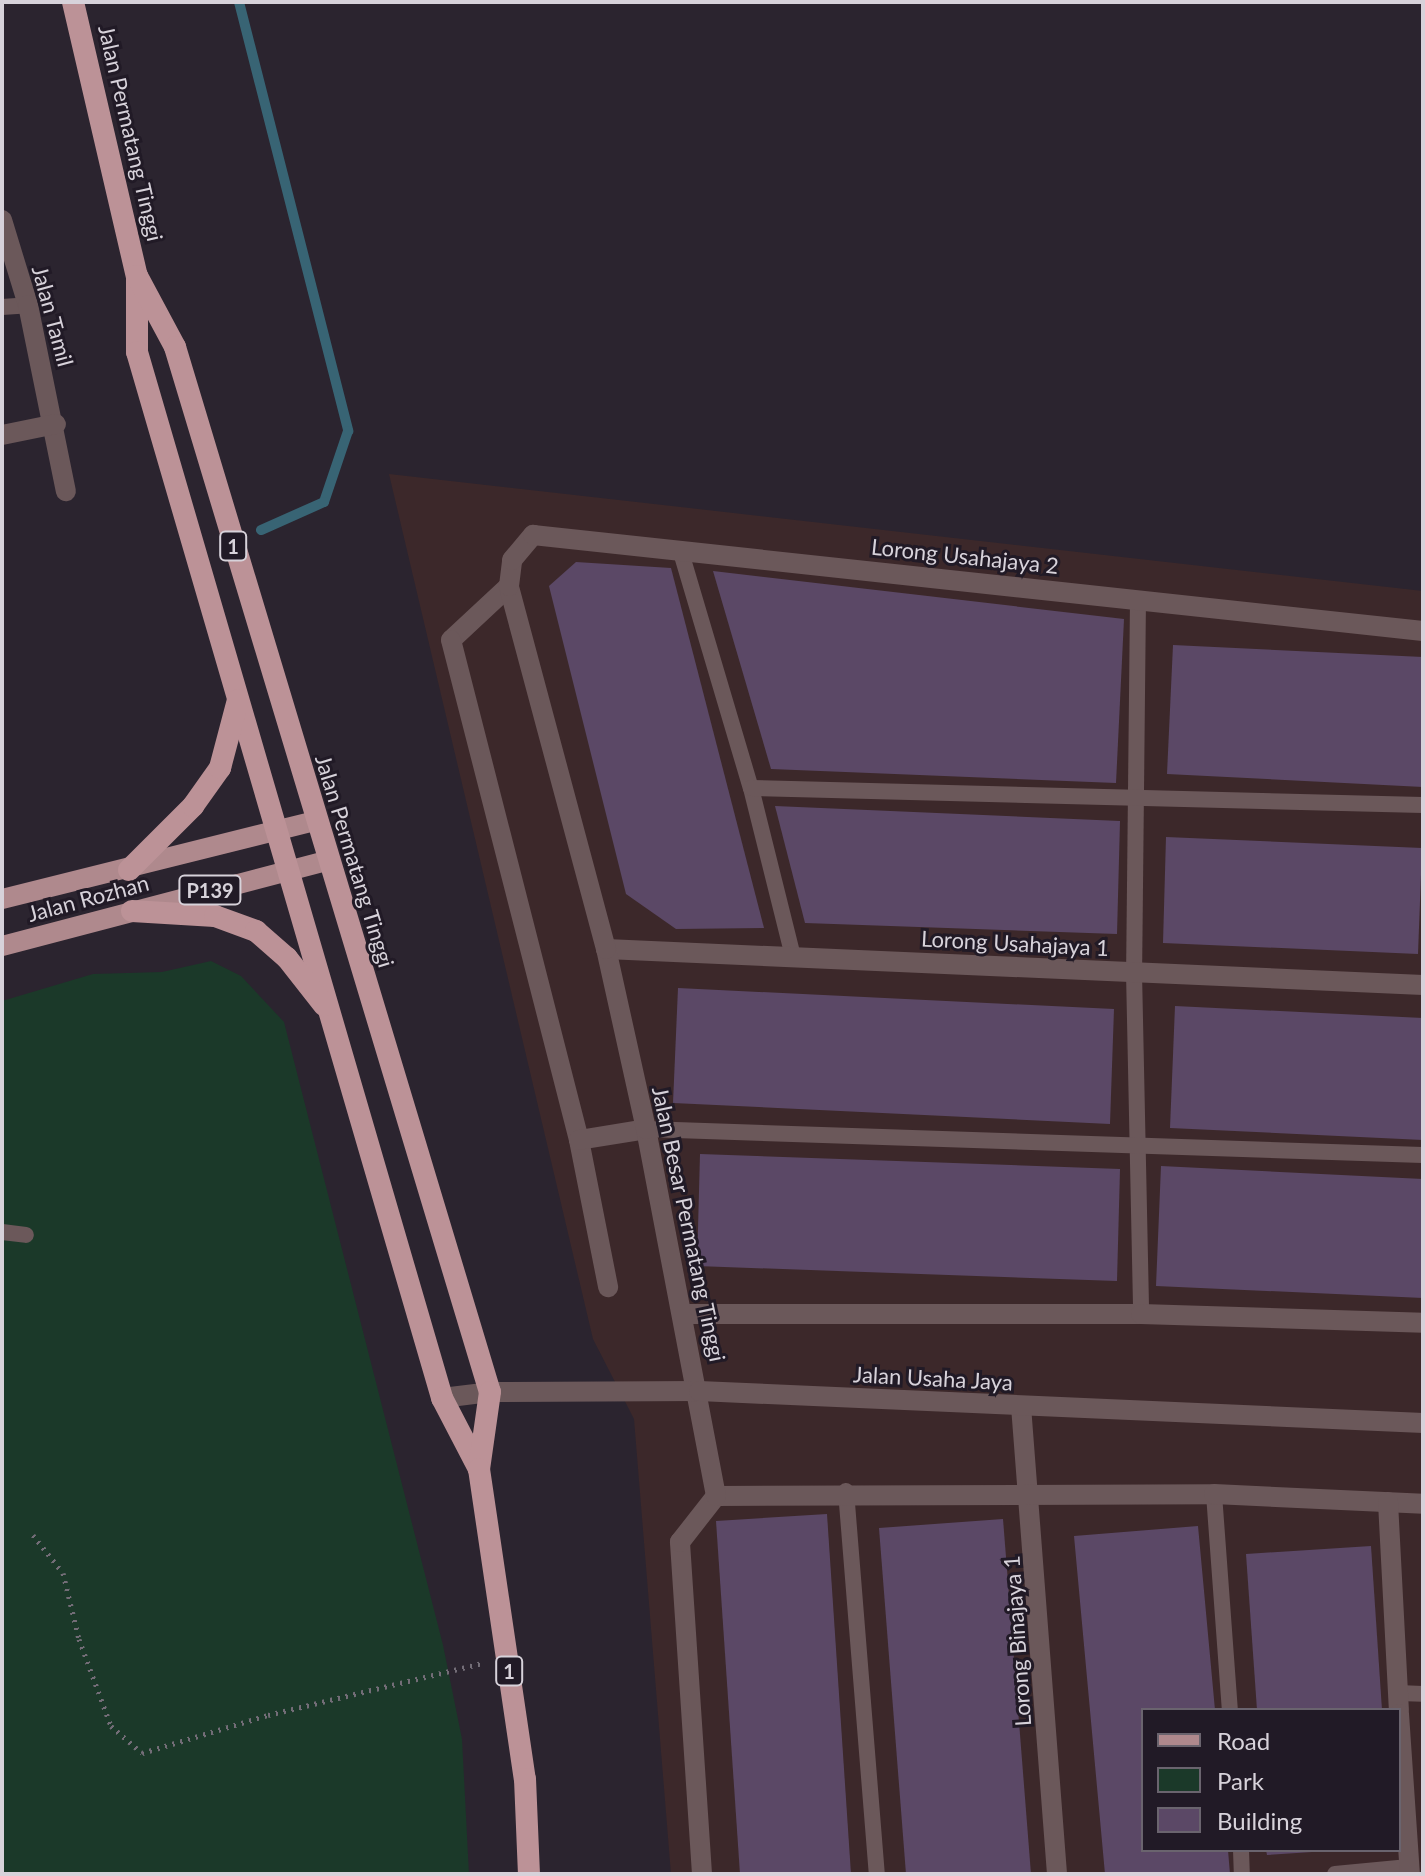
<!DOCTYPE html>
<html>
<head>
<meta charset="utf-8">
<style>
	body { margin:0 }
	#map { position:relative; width:1425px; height:1876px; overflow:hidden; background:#2b242f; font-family:Lato,sans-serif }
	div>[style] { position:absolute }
	.industrial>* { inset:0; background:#3c282a }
	.green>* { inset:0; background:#1b3929 }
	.stream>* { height:10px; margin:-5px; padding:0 5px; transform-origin:5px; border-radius:5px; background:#386474 }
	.building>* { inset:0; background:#5b4866 }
	.path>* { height:5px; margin-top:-2.5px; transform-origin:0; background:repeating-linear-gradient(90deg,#736d77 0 2px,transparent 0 8px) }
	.service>* { height:16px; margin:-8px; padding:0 8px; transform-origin:8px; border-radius:8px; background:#6b585a }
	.minor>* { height:20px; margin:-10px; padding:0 10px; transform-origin:10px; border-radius:10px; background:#6b585a }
	.tertiary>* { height:20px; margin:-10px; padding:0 10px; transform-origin:10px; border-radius:10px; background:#6b585a }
	.primary>* { height:20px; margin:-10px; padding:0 10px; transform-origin:10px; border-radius:10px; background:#af898d }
	.trunk>* { height:22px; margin:-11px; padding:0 11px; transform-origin:11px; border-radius:11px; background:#bc9297 }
	span { translate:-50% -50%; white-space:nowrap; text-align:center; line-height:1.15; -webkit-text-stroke:6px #211a26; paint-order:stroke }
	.shield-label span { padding:2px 6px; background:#211a26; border:2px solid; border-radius:6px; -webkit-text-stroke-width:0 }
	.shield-label { font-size:20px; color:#d7d2da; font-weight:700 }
	.street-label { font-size:22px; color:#d7d2da }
	.frame { position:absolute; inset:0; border:4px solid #d7d2da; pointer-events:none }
	.legend { position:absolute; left:1141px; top:1708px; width:260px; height:144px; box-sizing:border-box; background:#211a26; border:2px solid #6a646e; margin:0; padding:10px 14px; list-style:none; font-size:24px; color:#d7d2da }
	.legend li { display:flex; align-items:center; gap:16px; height:40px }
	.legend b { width:40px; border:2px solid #6a646e }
</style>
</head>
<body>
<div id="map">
	<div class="industrial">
		<i style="clip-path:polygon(evenodd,389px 474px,1423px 591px,1423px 1874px,671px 1874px,634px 1419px,593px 1339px,389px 474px,1143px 1710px,1399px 1710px,1399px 1850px,1143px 1850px,1143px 1710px)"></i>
	</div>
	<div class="green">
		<i style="clip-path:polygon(211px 961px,241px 976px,284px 1022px,443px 1645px,462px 1739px,469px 1874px,2px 1874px,2px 1001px,93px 974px,162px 972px)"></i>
	</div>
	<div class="stream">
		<i style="left:239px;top:2px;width:443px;rotate:75.7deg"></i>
		<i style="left:348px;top:431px;width:75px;rotate:108.7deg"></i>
		<i style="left:324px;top:502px;width:69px;rotate:156deg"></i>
	</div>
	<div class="building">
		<i style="clip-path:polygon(576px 562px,671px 568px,764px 928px,676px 929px,626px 894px,549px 586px)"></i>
		<i style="clip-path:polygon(713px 571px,1124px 619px,1116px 783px,771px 769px)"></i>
		<i style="clip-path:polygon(1173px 645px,1423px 657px,1423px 787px,1167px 774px)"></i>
		<i style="clip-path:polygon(775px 806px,1120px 821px,1117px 934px,805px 923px)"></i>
		<i style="clip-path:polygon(1166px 837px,1422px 848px,1418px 954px,1163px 943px)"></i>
		<i style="clip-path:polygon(678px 988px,1114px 1009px,1110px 1124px,673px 1103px)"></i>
		<i style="clip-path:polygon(1175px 1006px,1423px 1018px,1423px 1140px,1170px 1128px)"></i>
		<i style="clip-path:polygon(700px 1154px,1120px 1169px,1117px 1281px,697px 1266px)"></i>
		<i style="clip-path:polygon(1161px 1166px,1423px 1179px,1423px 1298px,1156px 1286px)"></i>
		<i style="clip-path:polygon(827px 1514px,851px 1874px,740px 1874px,716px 1521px)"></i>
		<i style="clip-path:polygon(1003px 1519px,1031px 1874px,906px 1874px,879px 1528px)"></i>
		<i style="clip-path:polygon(1198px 1526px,1215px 1710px,1143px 1710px,1143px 1850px,1228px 1850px,1230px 1874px,1105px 1874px,1074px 1536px)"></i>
		<i style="clip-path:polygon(1371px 1546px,1382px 1710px,1257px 1710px,1246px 1554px)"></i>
		<i style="clip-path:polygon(1266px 1850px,1311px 1850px,1312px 1852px,1267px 1855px)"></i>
	</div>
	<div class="path">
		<i style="left:33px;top:1535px;width:48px;rotate:51.7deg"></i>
		<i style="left:63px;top:1573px;width:68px;rotate:76.4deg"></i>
		<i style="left:79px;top:1639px;width:93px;rotate:69.8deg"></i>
		<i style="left:111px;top:1726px;width:41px;rotate:41.1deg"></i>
		<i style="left:142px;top:1753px;width:132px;rotate:-16.8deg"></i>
		<i style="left:268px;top:1715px;width:221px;rotate:-13.6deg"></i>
	</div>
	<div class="service">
		<i style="left:2px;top:307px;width:26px;rotate:-4deg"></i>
		<i style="left:680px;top:549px;width:249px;rotate:73.5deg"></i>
		<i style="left:751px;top:788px;width:173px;rotate:76deg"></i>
		<i style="left:1138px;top:599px;width:373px;rotate:90.6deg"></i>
		<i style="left:1134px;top:972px;width:342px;rotate:88.8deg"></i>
		<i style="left:751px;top:788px;width:672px;rotate:1.45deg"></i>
		<i style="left:646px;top:1129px;width:777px;rotate:1.92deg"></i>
		<i style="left:2px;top:1232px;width:24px;rotate:7deg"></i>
		<i style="left:846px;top:1491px;width:384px;rotate:85.4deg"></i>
		<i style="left:1214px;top:1494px;width:217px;rotate:85.8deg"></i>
		<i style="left:1398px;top:1693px;width:25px;rotate:2deg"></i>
		<i style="left:1241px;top:1850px;width:24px;rotate:88deg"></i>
		<i style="left:1335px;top:1874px;width:74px;rotate:-5.4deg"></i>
	</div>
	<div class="minor">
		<i style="left:2px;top:220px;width:89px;rotate:73deg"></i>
		<i style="left:28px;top:305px;width:190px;rotate:78.5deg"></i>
		<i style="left:2px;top:435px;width:55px;rotate:-11.5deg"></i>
		<i style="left:509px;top:586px;width:79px;rotate:137deg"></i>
		<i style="left:451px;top:640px;width:516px;rotate:75.64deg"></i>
		<i style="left:579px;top:1140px;width:150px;rotate:78.8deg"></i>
		<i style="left:606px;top:949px;width:818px;rotate:2.52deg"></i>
		<i style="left:579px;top:1140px;width:68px;rotate:-9.3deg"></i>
		<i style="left:683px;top:1314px;width:458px"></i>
		<i style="left:1141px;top:1314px;width:282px;rotate:1.8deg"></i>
		<i style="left:1021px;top:1406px;width:469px;rotate:85.6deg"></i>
		<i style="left:716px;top:1496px;width:498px;rotate:-0.2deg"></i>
		<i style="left:1214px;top:1494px;width:209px;rotate:2.7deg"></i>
		<i style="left:1388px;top:1502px;width:208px;rotate:87deg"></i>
		<i style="left:1399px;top:1714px;width:160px;rotate:86.1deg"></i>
		<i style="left:702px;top:1874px;width:333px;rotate:-93.8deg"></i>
		<i style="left:680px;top:1542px;width:58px;rotate:-52deg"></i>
		<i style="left:716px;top:1496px;width:374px;rotate:-100.8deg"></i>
		<i style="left:646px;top:1129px;width:184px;rotate:-102.5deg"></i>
		<i style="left:606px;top:949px;width:376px;rotate:-105deg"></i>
		<i style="left:509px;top:586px;width:26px;rotate:-83deg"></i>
		<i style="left:512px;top:560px;width:33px;rotate:-50deg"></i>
		<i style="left:533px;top:535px;width:895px;rotate:6.16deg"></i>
	</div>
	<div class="tertiary">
		<i style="left:442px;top:1398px;width:48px;rotate:-7.1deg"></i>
		<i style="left:490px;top:1392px;width:209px;rotate:-0.3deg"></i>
		<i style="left:699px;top:1391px;width:725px;rotate:2.53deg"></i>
	</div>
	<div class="primary">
		<i style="left:2px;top:899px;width:323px;rotate:-14deg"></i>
		<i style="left:2px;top:946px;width:336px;rotate:-14.7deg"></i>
	</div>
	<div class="trunk">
		<i style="left:73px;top:2px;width:281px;rotate:76.9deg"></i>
		<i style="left:137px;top:276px;width:76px;rotate:90deg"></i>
		<i style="left:137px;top:352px;width:1090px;rotate:73.74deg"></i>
		<i style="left:442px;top:1398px;width:80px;rotate:62.5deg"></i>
		<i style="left:137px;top:276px;width:81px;rotate:61.8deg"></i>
		<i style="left:175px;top:347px;width:1091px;rotate:73.23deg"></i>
		<i style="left:490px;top:1392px;width:78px;rotate:98.1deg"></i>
		<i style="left:479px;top:1469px;width:313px;rotate:81.6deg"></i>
		<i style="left:525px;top:1779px;width:95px;rotate:87.6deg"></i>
		<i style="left:129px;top:870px;width:91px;rotate:-45deg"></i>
		<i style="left:193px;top:806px;width:47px;rotate:-54.6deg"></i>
		<i style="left:220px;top:768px;width:70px;rotate:-75.2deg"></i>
		<i style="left:132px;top:911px;width:83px;rotate:3.4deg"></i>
		<i style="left:215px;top:916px;width:44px;rotate:20.1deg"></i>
		<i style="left:256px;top:931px;width:41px;rotate:41.1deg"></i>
		<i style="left:287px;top:958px;width:60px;rotate:51.8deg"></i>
	</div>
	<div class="shield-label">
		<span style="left:233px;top:546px">1</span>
		<span style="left:210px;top:890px">P139</span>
		<span style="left:509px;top:1671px">1</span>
	</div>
	<div class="street-label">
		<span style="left:131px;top:133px;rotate:77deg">Jalan Permatang Tinggi</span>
		<span style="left:53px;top:316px;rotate:75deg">Jalan Tamil</span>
		<span style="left:965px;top:556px;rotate:6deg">Lorong Usahajaya 2</span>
		<span style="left:355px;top:861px;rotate:73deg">Jalan Permatang Tinggi</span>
		<span style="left:88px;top:898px;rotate:-15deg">Jalan Rozhan</span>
		<span style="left:1015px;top:943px;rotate:3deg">Lorong Usahajaya 1</span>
		<span style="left:689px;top:1224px;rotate:78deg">Jalan Besar Permatang Tinggi</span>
		<span style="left:933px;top:1378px;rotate:3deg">Jalan Usaha Jaya</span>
		<span style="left:1017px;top:1641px;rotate:-94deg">Lorong Binajaya 1</span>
	</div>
	<div class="frame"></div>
	<ul class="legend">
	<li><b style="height:10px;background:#af898d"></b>Road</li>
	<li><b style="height:22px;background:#1b3929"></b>Park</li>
	<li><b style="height:22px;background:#5b4866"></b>Building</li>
	</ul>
</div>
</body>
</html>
